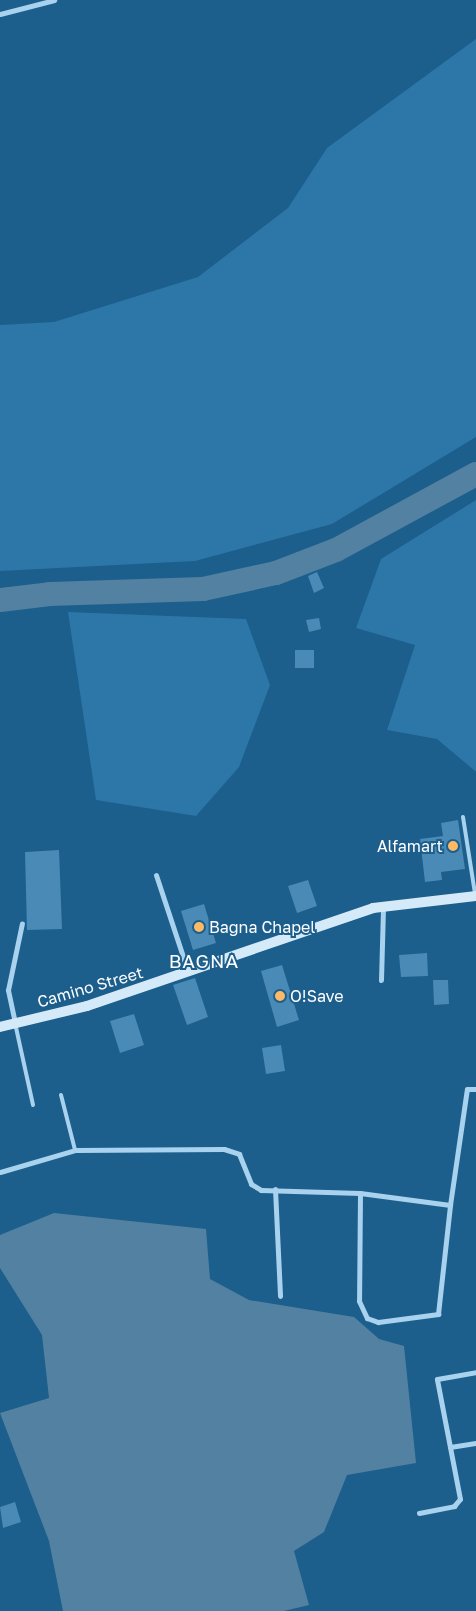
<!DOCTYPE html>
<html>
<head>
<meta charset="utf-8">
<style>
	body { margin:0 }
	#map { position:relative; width:476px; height:1611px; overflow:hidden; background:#1c5e8c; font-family:"Golos Text",sans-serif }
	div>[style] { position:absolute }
	.green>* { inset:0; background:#2c77a8 }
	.water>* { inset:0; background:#5381a1 }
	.river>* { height:24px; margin:-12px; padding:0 12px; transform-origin:12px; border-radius:12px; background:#5381a1 }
	.building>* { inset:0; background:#498ab6 }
	.service>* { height:4px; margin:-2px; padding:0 2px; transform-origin:2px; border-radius:2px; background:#a8d2ed }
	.minor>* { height:5px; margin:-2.5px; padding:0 2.5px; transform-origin:2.5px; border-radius:2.5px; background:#a8d2ed }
	.secondary>* { height:10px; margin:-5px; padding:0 5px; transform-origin:5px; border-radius:5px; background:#d5eaf9 }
	.dots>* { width:14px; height:14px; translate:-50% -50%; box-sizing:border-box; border:2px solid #1c5e8c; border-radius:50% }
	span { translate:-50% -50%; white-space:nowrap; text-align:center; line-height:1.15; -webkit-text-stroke:4px #1c5e8c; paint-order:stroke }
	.poi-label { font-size:16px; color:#fff }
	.right { translate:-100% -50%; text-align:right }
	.left { translate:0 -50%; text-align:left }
	.street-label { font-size:16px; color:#fff }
	.quarter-label { font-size:19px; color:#fff; letter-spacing:1px }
</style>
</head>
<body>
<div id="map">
	<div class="green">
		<i style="clip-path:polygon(476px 39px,476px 437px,332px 524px,195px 561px,0 571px,0 325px,54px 322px,198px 277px,288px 208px,327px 148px)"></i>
		<i style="clip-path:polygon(476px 500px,476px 771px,475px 771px,437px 739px,387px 730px,415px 645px,356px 628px,381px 559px)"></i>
		<i style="clip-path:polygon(68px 612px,246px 619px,270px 685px,239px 767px,196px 816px,96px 800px)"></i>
	</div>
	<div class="water">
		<i style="clip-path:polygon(54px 1213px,206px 1229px,210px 1279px,249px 1300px,354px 1317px,379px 1339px,404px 1346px,416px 1463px,347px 1475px,324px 1532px,294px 1551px,309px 1605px,284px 1611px,63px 1611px,49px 1541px,0 1413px,49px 1398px,42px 1335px,0 1268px,0 1235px)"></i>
	</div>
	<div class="river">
		<i style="left:0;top:600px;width:50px;rotate:-6.8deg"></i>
		<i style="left:50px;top:594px;width:153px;rotate:-1.9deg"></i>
		<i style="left:203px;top:589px;width:75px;rotate:-12.4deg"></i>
		<i style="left:276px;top:573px;width:64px;rotate:-21deg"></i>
		<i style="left:336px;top:550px;width:159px;rotate:-28.5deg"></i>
	</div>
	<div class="building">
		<i style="clip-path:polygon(317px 572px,324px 588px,314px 593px,308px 576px)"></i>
		<i style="clip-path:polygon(319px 618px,321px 629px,309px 632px,306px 620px)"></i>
		<i style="clip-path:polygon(295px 650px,314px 650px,314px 668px,295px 668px)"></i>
		<i style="clip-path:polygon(458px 820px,465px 869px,441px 872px,442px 880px,425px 882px,420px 839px,443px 836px,441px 823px)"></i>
		<i style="clip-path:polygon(59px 850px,62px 929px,27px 930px,25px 852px)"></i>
		<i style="clip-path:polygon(308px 880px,317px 906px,297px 913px,288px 886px)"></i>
		<i style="clip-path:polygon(204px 904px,216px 943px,193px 950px,181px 911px)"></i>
		<i style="clip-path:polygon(427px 953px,428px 976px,401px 977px,399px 955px)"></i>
		<i style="clip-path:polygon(282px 965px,299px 1020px,277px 1027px,261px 971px)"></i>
		<i style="clip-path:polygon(195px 978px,208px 1017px,187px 1025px,173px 985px)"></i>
		<i style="clip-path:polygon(433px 980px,448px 980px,449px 1004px,434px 1005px)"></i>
		<i style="clip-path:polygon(134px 1014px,144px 1045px,120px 1053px,110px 1021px)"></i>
		<i style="clip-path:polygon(281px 1045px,285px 1071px,266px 1074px,262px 1048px)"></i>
		<i style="clip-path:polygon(15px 1502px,21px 1522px,3px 1528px,0 1507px)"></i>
	</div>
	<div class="service">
		<i style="left:463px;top:817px;width:78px;rotate:81.1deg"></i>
		<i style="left:15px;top:1023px;width:84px;rotate:77.6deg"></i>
		<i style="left:61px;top:1095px;width:57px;rotate:75.7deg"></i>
	</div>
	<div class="minor">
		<i style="left:0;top:14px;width:56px;rotate:-14.5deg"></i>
		<i style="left:156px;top:875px;width:102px;rotate:71.7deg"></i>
		<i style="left:381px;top:980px;width:73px;rotate:-88.4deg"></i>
		<i style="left:15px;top:1023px;width:34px;rotate:-102deg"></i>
		<i style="left:8px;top:990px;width:68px;rotate:-78.2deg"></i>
		<i style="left:0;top:1172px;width:78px;rotate:-16.3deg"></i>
		<i style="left:75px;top:1150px;width:149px;rotate:-0.4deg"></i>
		<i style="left:224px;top:1149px;width:16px;rotate:18deg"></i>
		<i style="left:239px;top:1154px;width:32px;rotate:68deg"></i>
		<i style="left:251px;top:1184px;width:12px;rotate:31deg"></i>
		<i style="left:261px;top:1190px;width:99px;rotate:1.7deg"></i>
		<i style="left:360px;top:1193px;width:91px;rotate:7.6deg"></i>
		<i style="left:450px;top:1205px;width:117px;rotate:-81.7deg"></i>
		<i style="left:467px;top:1089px;width:9px"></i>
		<i style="left:275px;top:1189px;width:107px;rotate:87.3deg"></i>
		<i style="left:360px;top:1193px;width:108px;rotate:90.5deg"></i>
		<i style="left:359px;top:1301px;width:19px;rotate:65deg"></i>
		<i style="left:367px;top:1318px;width:12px;rotate:20deg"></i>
		<i style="left:378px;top:1322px;width:61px;rotate:-7.6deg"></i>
		<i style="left:438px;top:1314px;width:110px;rotate:-83.7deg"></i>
		<i style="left:450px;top:1447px;width:26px;rotate:-9deg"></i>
		<i style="left:419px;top:1513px;width:36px;rotate:-11deg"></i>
		<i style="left:454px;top:1506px;width:9px;rotate:-49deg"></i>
		<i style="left:460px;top:1499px;width:122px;rotate:-100.9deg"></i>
		<i style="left:437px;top:1379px;width:40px;rotate:-10deg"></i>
	</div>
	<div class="secondary">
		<i style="left:0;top:1027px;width:89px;rotate:-13.6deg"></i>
		<i style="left:87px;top:1006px;width:302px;rotate:-18.9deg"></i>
		<i style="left:373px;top:908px;width:104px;rotate:-6.6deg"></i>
	</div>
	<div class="dots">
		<i style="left:453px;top:846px;background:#fdba66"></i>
		<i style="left:199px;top:927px;background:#fdba66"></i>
		<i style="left:280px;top:996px;background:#fdba66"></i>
	</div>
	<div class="poi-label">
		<span class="right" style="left:443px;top:846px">Alfamart</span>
		<span class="left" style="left:209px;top:927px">Bagna Chapel</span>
		<span class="left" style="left:290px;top:996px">O!Save</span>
	</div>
	<div class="street-label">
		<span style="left:90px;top:987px;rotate:-16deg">Camino Street</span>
	</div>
	<div class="quarter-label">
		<span style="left:204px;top:961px">BAGNA</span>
	</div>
</div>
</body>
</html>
